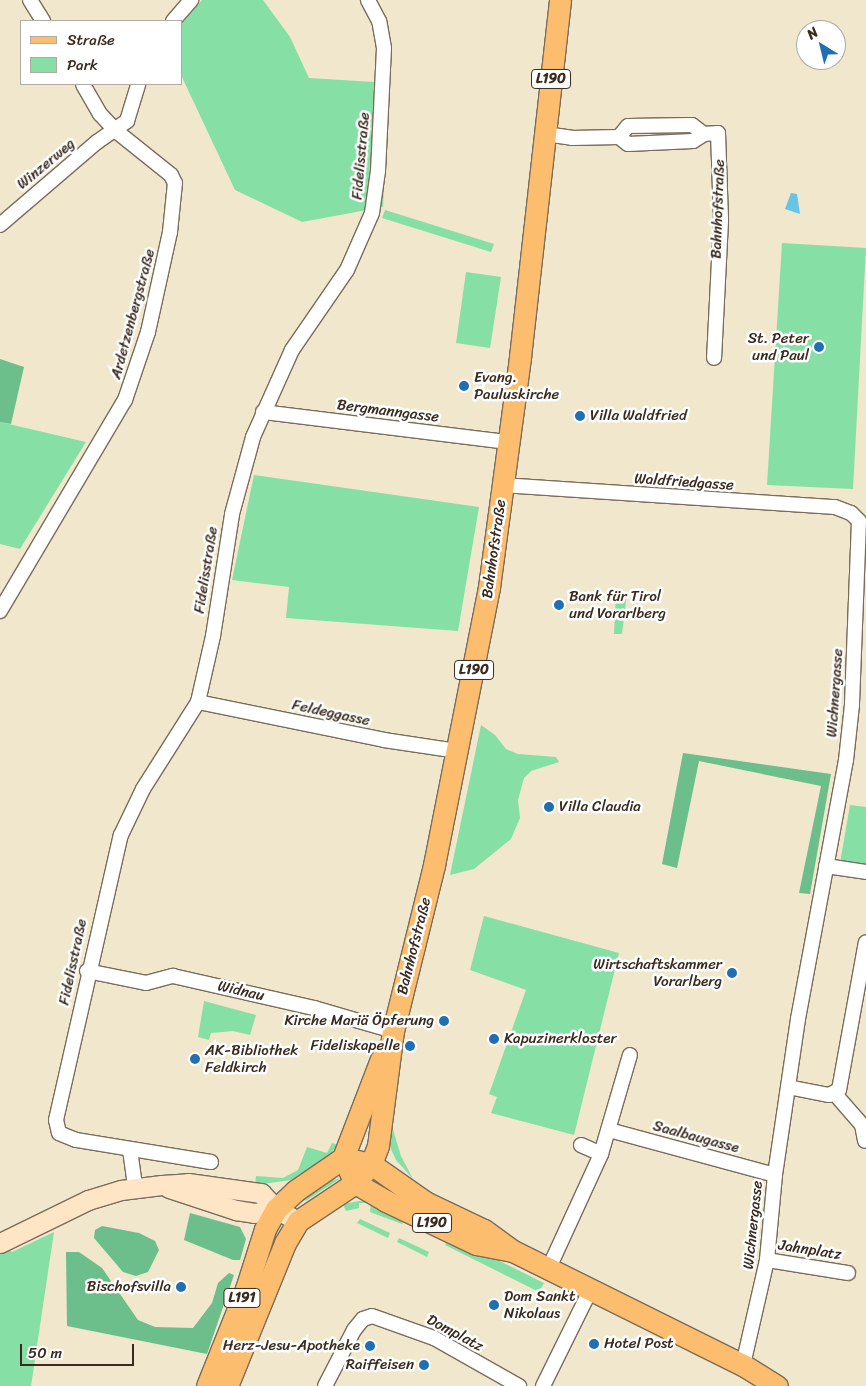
<!DOCTYPE html>
<html>
<head>
<meta charset="utf-8">
<style>
	body { margin:0 }
	#map { position:relative; width:866px; height:1386px; overflow:hidden; background:#f0e7cd; font-family:Sriracha,sans-serif }
	div>[style] { position:absolute }
	.green>* { inset:0; background:#86dfa4 }
	.forest>* { inset:0; background:#6cbe8a }
	.water>* { inset:0; background:#68c4e6 }
	.roads { filter:drop-shadow(1px 0 #7a6c5b) drop-shadow(-1px 0 #7a6c5b) drop-shadow(0 1px #7a6c5b) drop-shadow(0 -1px #7a6c5b) }
	.street>* { height:14px; margin:-7px; padding:0 7px; transform-origin:7px; border-radius:7px; background:#fff }
	.secondary>* { height:19px; margin:-9.5px; padding:0 9.5px; transform-origin:9.5px; border-radius:9.5px; background:#fee5c5 }
	.primary>* { height:21px; margin:-10.5px; padding:0 10.5px; transform-origin:10.5px; border-radius:10.5px; background:#fdbd6f }
	.dots>* { width:14px; height:14px; translate:-50% -50%; box-sizing:border-box; border:2px solid #fff; border-radius:50% }
	span { translate:-50% -50%; white-space:nowrap; text-align:center; line-height:1.15; -webkit-text-stroke:5px #fff; paint-order:stroke }
	.shield-label span { padding:1px 4px; background:#fff; border:1px solid; border-radius:4px; -webkit-text-stroke-width:0 }
	.shield-label { font-size:14px; color:#3b2a1e; font-weight:700 }
	.street-label { font-size:15px; color:#3b2a1e }
	.poi-label { font-size:15px; color:#3b2a1e }
	.right { translate:-100% -50%; text-align:right }
	.left { translate:0 -50%; text-align:left }
	.legend { position:absolute; left:20px; top:20px; width:162px; height:65px; box-sizing:border-box; background:#fff; border:1px solid #b1aaa5; margin:0; padding:6px 9px; list-style:none; font-size:15px; color:#3b2a1e }
	.legend li { display:flex; align-items:center; gap:10px; height:25px }
	.legend b { width:25px; border:1px solid #b1aaa5 }
	.north { position:absolute; left:796px; top:20px; width:50px; height:50px; box-sizing:border-box; background:#fff; border:1px solid #b1aaa5; border-radius:50%; rotate:324deg; font-size:14px; font-weight:700; line-height:20px; text-align:center; color:#3b2a1e }
	.north::after { content:''; display:block; margin:auto; width:18px; height:22px; background:#1f6fb2; clip-path:polygon(50% 0,100% 100%,50% 72%,0 100%) }
	.scale { position:absolute; left:20px; top:1344px; width:114px; height:22px; box-sizing:border-box; border:2px solid #3b2a1e; border-top:0; padding-left:6px; font-size:15px; line-height:18px; white-space:nowrap; color:#3b2a1e; -webkit-text-stroke:4px #fff; paint-order:stroke }
</style>
</head>
<body>
<div id="map">
	<div class="green">
		<i style="clip-path:polygon(202px 0,263px 0,290px 37px,309px 78px,390px 83px,383px 207px,302px 222px,235px 190px,181px 75px,181px 25px)"></i>
		<i style="clip-path:polygon(385px 210px,494px 244px,491px 252px,382px 218px)"></i>
		<i style="clip-path:polygon(782px 243px,866px 248px,853px 489px,767px 485px)"></i>
		<i style="clip-path:polygon(466px 272px,501px 277px,490px 348px,456px 343px)"></i>
		<i style="clip-path:polygon(0 422px,86px 442px,20px 549px,0 544px)"></i>
		<i style="clip-path:polygon(254px 475px,479px 507px,458px 631px,286px 618px,289px 587px,232px 580px)"></i>
		<i style="clip-path:polygon(616px 592px,627px 593px,622px 634px,614px 634px)"></i>
		<i style="clip-path:polygon(481px 725px,495px 735px,506px 749px,518px 754px,556px 757px,559px 762px,531px 771px,524px 778px,518px 800px,520px 818px,511px 839px,474px 869px,450px 875px)"></i>
		<i style="clip-path:polygon(850px 805px,866px 807px,866px 867px,840px 863px)"></i>
		<i style="clip-path:polygon(484px 916px,619px 953px,574px 1135px,491px 1113px,497px 1097px,489px 1094px,526px 990px,470px 970px)"></i>
		<i style="clip-path:polygon(204px 1001px,256px 1015px,250px 1035px,233px 1031px,211px 1033px,209px 1040px,198px 1037px)"></i>
		<i style="clip-path:polygon(387px 1110px,401px 1156px,413px 1179px,396px 1160px,389px 1145px)"></i>
		<i style="clip-path:polygon(332px 1143px,338px 1145px,329px 1155px,291px 1180px,255px 1185px,256px 1176px,283px 1178px,298px 1170px,307px 1147px,327px 1153px)"></i>
		<i style="clip-path:polygon(341px 1178px,307px 1200px,296px 1202px,326px 1182px)"></i>
		<i style="clip-path:polygon(359px 1201px,372px 1201px,406px 1217px,402px 1224px,370px 1212px,371px 1203px,359px 1203px,359px 1208px,346px 1211px,343px 1204px)"></i>
		<i style="clip-path:polygon(360px 1219px,390px 1233px,388px 1238px,357px 1223px)"></i>
		<i style="clip-path:polygon(54px 1232px,31px 1386px,0 1386px,0 1243px,12px 1252px)"></i>
		<i style="clip-path:polygon(449px 1236px,544px 1283px,539px 1292px,445px 1245px)"></i>
		<i style="clip-path:polygon(399px 1238px,429px 1252px,427px 1257px,397px 1242px)"></i>
	</div>
	<div class="forest">
		<i style="clip-path:polygon(0 359px,24px 367px,11px 424px,0 422px)"></i>
		<i style="clip-path:polygon(683px 753px,831px 774px,810px 894px,799px 893px,821px 786px,699px 761px,677px 868px,662px 864px)"></i>
		<i style="clip-path:polygon(190px 1213px,240px 1227px,246px 1239px,240px 1260px,233px 1260px,184px 1240px)"></i>
		<i style="clip-path:polygon(102px 1226px,139px 1233px,155px 1241px,159px 1250px,148px 1272px,136px 1276px,123px 1272px,94px 1238px,95px 1230px)"></i>
		<i style="clip-path:polygon(66px 1252px,79px 1252px,102px 1268px,138px 1320px,155px 1327px,193px 1328px,212px 1303px,218px 1283px,229px 1273px,234px 1275px,207px 1354px,67px 1326px)"></i>
	</div>
	<div class="water">
		<i style="clip-path:polygon(791px 193px,797px 194px,800px 214px,785px 209px)"></i>
	</div>
	<div class="roads">
		<div class="street">
			<i style="left:30px;top:0;width:25px;rotate:58deg"></i>
			<i style="left:173px;top:21px;width:28px;rotate:-49deg"></i>
			<i style="left:545px;top:134px;width:27px;rotate:8deg"></i>
			<i style="left:572px;top:138px;width:47px;rotate:-1.2deg"></i>
			<i style="left:619px;top:137px;width:11px;rotate:38deg"></i>
			<i style="left:628px;top:144px;width:65px;rotate:-2.6deg"></i>
			<i style="left:693px;top:141px;width:13px;rotate:-32deg"></i>
			<i style="left:704px;top:134px;width:14px;rotate:-4deg"></i>
			<i style="left:718px;top:133px;width:88px;rotate:88deg"></i>
			<i style="left:721px;top:221px;width:137px;rotate:92.9deg"></i>
			<i style="left:619px;top:137px;width:14px;rotate:-51deg"></i>
			<i style="left:628px;top:126px;width:64px;rotate:-0.9deg"></i>
			<i style="left:692px;top:125px;width:15px;rotate:37deg"></i>
			<i style="left:0;top:225px;width:128px;rotate:-40.6deg"></i>
			<i style="left:97px;top:142px;width:37px;rotate:-35deg"></i>
			<i style="left:127px;top:121px;width:39px;rotate:-73deg"></i>
			<i style="left:263px;top:412px;width:248px;rotate:7deg"></i>
			<i style="left:502px;top:485px;width:334px;rotate:3.8deg"></i>
			<i style="left:835px;top:507px;width:17px;rotate:21deg"></i>
			<i style="left:851px;top:513px;width:11px;rotate:45deg"></i>
			<i style="left:859px;top:521px;width:184px;rotate:92.2deg"></i>
			<i style="left:852px;top:705px;width:55px;rotate:96.2deg"></i>
			<i style="left:846px;top:760px;width:263px;rotate:100.5deg"></i>
			<i style="left:798px;top:1019px;width:158px;rotate:98.4deg"></i>
			<i style="left:775px;top:1175px;width:85px;rotate:95.4deg"></i>
			<i style="left:767px;top:1260px;width:108px;rotate:102.9deg"></i>
			<i style="left:0;top:611px;width:245px;rotate:-59.4deg"></i>
			<i style="left:125px;top:400px;width:72px;rotate:-71.3deg"></i>
			<i style="left:148px;top:332px;width:102px;rotate:-77.6deg"></i>
			<i style="left:170px;top:232px;width:49px;rotate:-84.2deg"></i>
			<i style="left:175px;top:183px;width:9px;rotate:-117deg"></i>
			<i style="left:171px;top:175px;width:70px;rotate:-141.3deg"></i>
			<i style="left:116px;top:131px;width:23px;rotate:-133deg"></i>
			<i style="left:100px;top:114px;width:34px;rotate:-120deg"></i>
			<i style="left:198px;top:702px;width:190px;rotate:11.5deg"></i>
			<i style="left:384px;top:740px;width:75px;rotate:8.5deg"></i>
			<i style="left:826px;top:866px;width:40px;rotate:8.5deg"></i>
			<i style="left:87px;top:971px;width:60px;rotate:11.5deg"></i>
			<i style="left:146px;top:983px;width:28px;rotate:-15deg"></i>
			<i style="left:173px;top:976px;width:145px;rotate:12.8deg"></i>
			<i style="left:314px;top:1008px;width:82px;rotate:16.2deg"></i>
			<i style="left:788px;top:1087px;width:42px;rotate:11deg"></i>
			<i style="left:829px;top:1095px;width:11px;rotate:-27deg"></i>
			<i style="left:839px;top:1090px;width:150px;rotate:-79.7deg"></i>
			<i style="left:835px;top:1094px;width:41px;rotate:48.9deg"></i>
			<i style="left:862px;top:1125px;width:16px;rotate:79deg"></i>
			<i style="left:609px;top:1130px;width:172px;rotate:15.2deg"></i>
			<i style="left:581px;top:1145px;width:22px;rotate:24deg"></i>
			<i style="left:130px;top:1150px;width:37px;rotate:82deg"></i>
			<i style="left:211px;top:1162px;width:137px;rotate:-170.7deg"></i>
			<i style="left:76px;top:1140px;width:18px;rotate:-158deg"></i>
			<i style="left:59px;top:1133px;width:13px;rotate:-103deg"></i>
			<i style="left:56px;top:1120px;width:292px;rotate:-77.2deg"></i>
			<i style="left:121px;top:835px;width:51px;rotate:-64.4deg"></i>
			<i style="left:143px;top:789px;width:103px;rotate:-57.7deg"></i>
			<i style="left:198px;top:702px;width:68px;rotate:-77.2deg"></i>
			<i style="left:213px;top:636px;width:123px;rotate:-81.1deg"></i>
			<i style="left:232px;top:514px;width:80px;rotate:-74.7deg"></i>
			<i style="left:253px;top:437px;width:95px;rotate:-65.9deg"></i>
			<i style="left:292px;top:350px;width:97px;rotate:-55.5deg"></i>
			<i style="left:347px;top:270px;width:62px;rotate:-66.3deg"></i>
			<i style="left:372px;top:213px;width:42px;rotate:-81.9deg"></i>
			<i style="left:378px;top:171px;width:123px;rotate:-87.2deg"></i>
			<i style="left:384px;top:48px;width:27px;rotate:-100deg"></i>
			<i style="left:379px;top:21px;width:24px;rotate:-118deg"></i>
			<i style="left:767px;top:1260px;width:82px;rotate:9.1deg"></i>
			<i style="left:548px;top:1270px;width:128px;rotate:-65.4deg"></i>
			<i style="left:601px;top:1154px;width:103px;rotate:-73.7deg"></i>
			<i style="left:325px;top:1386px;width:63px;rotate:-62.6deg"></i>
			<i style="left:354px;top:1330px;width:14px;rotate:-51deg"></i>
			<i style="left:363px;top:1319px;width:9px;rotate:-18deg"></i>
			<i style="left:372px;top:1316px;width:66px;rotate:19.5deg"></i>
			<i style="left:434px;top:1338px;width:98px;rotate:29.5deg"></i>
			<i style="left:543px;top:1386px;width:106px;rotate:-63.7deg"></i>
		</div>
		<div class="secondary">
			<i style="left:169px;top:1188px;width:71px;rotate:18.2deg"></i>
			<i style="left:236px;top:1210px;width:18px;rotate:9deg"></i>
			<i style="left:254px;top:1213px;width:22px;rotate:-10deg"></i>
			<i style="left:0;top:1243px;width:98px;rotate:-26deg"></i>
			<i style="left:88px;top:1200px;width:34px;rotate:-17deg"></i>
			<i style="left:121px;top:1190px;width:41px;rotate:-7deg"></i>
			<i style="left:162px;top:1185px;width:26px;rotate:-4deg"></i>
			<i style="left:188px;top:1183px;width:74px;rotate:7.8deg"></i>
			<i style="left:261px;top:1193px;width:22px;rotate:47deg"></i>
			<i style="left:276px;top:1209px;width:25px;rotate:29deg"></i>
		</div>
		<div class="primary">
			<i style="left:343px;top:1158px;width:29px;rotate:12deg"></i>
			<i style="left:371px;top:1164px;width:66px;rotate:35.1deg"></i>
			<i style="left:425px;top:1202px;width:65px;rotate:25.4deg"></i>
			<i style="left:484px;top:1230px;width:36px;rotate:36deg"></i>
			<i style="left:513px;top:1251px;width:257px;rotate:26.4deg"></i>
			<i style="left:743px;top:1365px;width:40px;rotate:32deg"></i>
			<i style="left:349px;top:1170px;width:14px;rotate:65deg"></i>
			<i style="left:355px;top:1183px;width:36px;rotate:30deg"></i>
			<i style="left:386px;top:1201px;width:100px;rotate:25.5deg"></i>
			<i style="left:476px;top:1244px;width:33px;rotate:11deg"></i>
			<i style="left:207px;top:1386px;width:105px;rotate:-68.1deg"></i>
			<i style="left:246px;top:1289px;width:63px;rotate:-72.4deg"></i>
			<i style="left:265px;top:1229px;width:23px;rotate:-61deg"></i>
			<i style="left:276px;top:1209px;width:26px;rotate:-43deg"></i>
			<i style="left:295px;top:1191px;width:58px;rotate:-34.5deg"></i>
			<i style="left:343px;top:1158px;width:106px;rotate:-69deg"></i>
			<i style="left:227px;top:1386px;width:154px;rotate:-67.9deg"></i>
			<i style="left:285px;top:1243px;width:26px;rotate:-59deg"></i>
			<i style="left:298px;top:1221px;width:69px;rotate:-33.7deg"></i>
			<i style="left:355px;top:1183px;width:25px;rotate:-50deg"></i>
			<i style="left:371px;top:1164px;width:19px;rotate:-69deg"></i>
			<i style="left:378px;top:1146px;width:116px;rotate:-82.6deg"></i>
			<i style="left:393px;top:1031px;width:171px;rotate:-76.1deg"></i>
			<i style="left:434px;top:865px;width:283px;rotate:-78.8deg"></i>
			<i style="left:489px;top:587px;width:232px;rotate:-82.3deg"></i>
			<i style="left:520px;top:357px;width:359px;rotate:-83.6deg"></i>
		</div>
	</div>
	<div class="dots">
		<i style="left:819px;top:347px;background:#1f6fb2"></i>
		<i style="left:464px;top:386px;background:#1f6fb2"></i>
		<i style="left:580px;top:416px;background:#1f6fb2"></i>
		<i style="left:559px;top:605px;background:#1f6fb2"></i>
		<i style="left:549px;top:807px;background:#1f6fb2"></i>
		<i style="left:732px;top:973px;background:#1f6fb2"></i>
		<i style="left:444px;top:1021px;background:#1f6fb2"></i>
		<i style="left:494px;top:1039px;background:#1f6fb2"></i>
		<i style="left:410px;top:1046px;background:#1f6fb2"></i>
		<i style="left:195px;top:1059px;background:#1f6fb2"></i>
		<i style="left:181px;top:1287px;background:#1f6fb2"></i>
		<i style="left:494px;top:1305px;background:#1f6fb2"></i>
		<i style="left:594px;top:1344px;background:#1f6fb2"></i>
		<i style="left:370px;top:1346px;background:#1f6fb2"></i>
		<i style="left:424px;top:1365px;background:#1f6fb2"></i>
	</div>
	<div class="shield-label">
		<span style="left:551px;top:79px">L190</span>
		<span style="left:474px;top:670px">L190</span>
		<span style="left:432px;top:1223px">L190</span>
		<span style="left:242px;top:1298px">L191</span>
	</div>
	<div class="street-label">
		<span style="left:361px;top:156px;rotate:-85deg">Fidelisstraße</span>
		<span style="left:46px;top:164px;rotate:-40deg">Winzerweg</span>
		<span style="left:718px;top:209px;rotate:-88deg">Bahnhofstraße</span>
		<span style="left:133px;top:314px;rotate:-75deg">Ardetzenbergstraße</span>
		<span style="left:388px;top:411px;rotate:7deg">Bergmanngasse</span>
		<span style="left:684px;top:482px;rotate:4deg">Waldfriedgasse</span>
		<span style="left:494px;top:549px;rotate:-82deg">Bahnhofstraße</span>
		<span style="left:206px;top:570px;rotate:-81deg">Fidelisstraße</span>
		<span style="left:835px;top:693px;rotate:-86deg">Wichnergasse</span>
		<span style="left:331px;top:713px;rotate:12deg">Feldeggasse</span>
		<span style="left:414px;top:946px;rotate:-76deg">Bahnhofstraße</span>
		<span style="left:73px;top:962px;rotate:-78deg">Fidelisstraße</span>
		<span style="left:241px;top:991px;rotate:13deg">Widnau</span>
		<span style="left:696px;top:1137px;rotate:15deg">Saalbaugasse</span>
		<span style="left:753px;top:1225px;rotate:-84deg">Wichnergasse</span>
		<span style="left:810px;top:1250px;rotate:9deg">Jahnplatz</span>
		<span style="left:455px;top:1333px;rotate:28deg">Domplatz</span>
	</div>
	<div class="poi-label">
		<span class="right" style="left:809px;top:347px">St. Peter<br>und Paul</span>
		<span class="left" style="left:474px;top:386px">Evang.<br>Pauluskirche</span>
		<span class="left" style="left:590px;top:416px">Villa Waldfried</span>
		<span class="left" style="left:569px;top:605px">Bank für Tirol<br>und Vorarlberg</span>
		<span class="left" style="left:559px;top:807px">Villa Claudia</span>
		<span class="right" style="left:722px;top:973px">Wirtschaftskammer<br>Vorarlberg</span>
		<span class="right" style="left:434px;top:1021px">Kirche Mariä Öpferung</span>
		<span class="left" style="left:504px;top:1039px">Kapuzinerkloster</span>
		<span class="right" style="left:400px;top:1046px">Fideliskapelle</span>
		<span class="left" style="left:205px;top:1059px">AK-Bibliothek<br>Feldkirch</span>
		<span class="right" style="left:171px;top:1287px">Bischofsvilla</span>
		<span class="left" style="left:504px;top:1305px">Dom Sankt<br>Nikolaus</span>
		<span class="left" style="left:604px;top:1344px">Hotel Post</span>
		<span class="right" style="left:360px;top:1346px">Herz-Jesu-Apotheke</span>
		<span class="right" style="left:414px;top:1365px">Raiffeisen</span>
	</div>
	<ul class="legend">
	<li><b style="height:6px;background:#fdbd6f"></b>Straße</li>
	<li><b style="height:14px;background:#86dfa4"></b>Park</li>
	</ul>
	<div class="north">N</div>
	<div class="scale">50 m</div>
</div>
</body>
</html>
